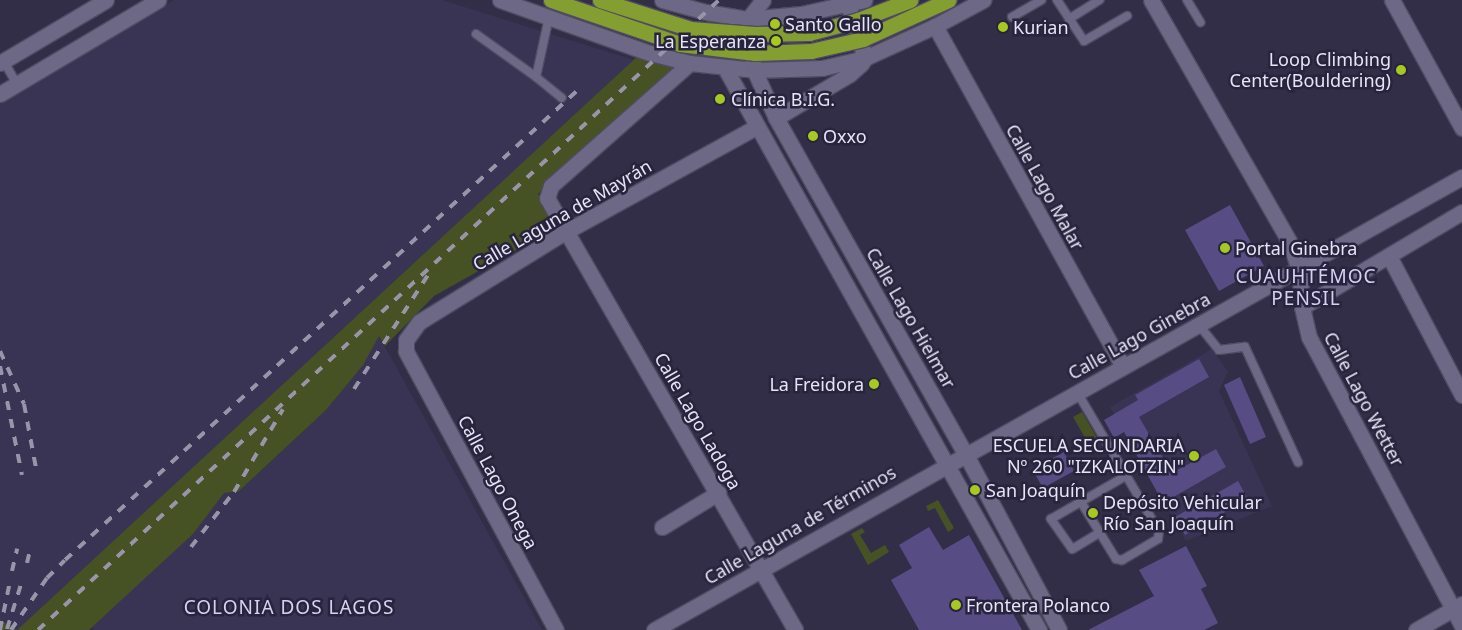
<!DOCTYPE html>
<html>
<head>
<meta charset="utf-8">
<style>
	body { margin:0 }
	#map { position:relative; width:1462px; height:630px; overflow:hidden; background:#322e48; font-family:"Noto Sans",sans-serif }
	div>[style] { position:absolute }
	.built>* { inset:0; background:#393354 }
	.green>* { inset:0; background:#465223 }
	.building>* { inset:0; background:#574c84 }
	.roads { filter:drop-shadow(1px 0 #4f4b62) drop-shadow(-1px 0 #4f4b62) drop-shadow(0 1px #4f4b62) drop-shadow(0 -1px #4f4b62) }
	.lane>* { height:8px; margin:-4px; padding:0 4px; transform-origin:4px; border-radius:4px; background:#6c6886 }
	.street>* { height:15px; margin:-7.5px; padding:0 7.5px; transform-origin:7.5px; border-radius:7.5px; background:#6c6886 }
	.secondary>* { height:15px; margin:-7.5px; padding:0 7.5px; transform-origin:7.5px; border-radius:7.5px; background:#6c6886 }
	.rail>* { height:4px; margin-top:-2px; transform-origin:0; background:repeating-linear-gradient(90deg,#9895aa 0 9px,transparent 0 18px) }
	.bridges { filter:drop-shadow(1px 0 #4f4b62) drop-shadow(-1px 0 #4f4b62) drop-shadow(0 1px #4f4b62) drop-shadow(0 -1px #4f4b62) }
	.highway-bridge>* { height:15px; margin:-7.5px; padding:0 7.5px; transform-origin:7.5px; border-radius:7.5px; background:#859e31 }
	.dots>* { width:14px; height:14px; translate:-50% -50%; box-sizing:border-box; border:2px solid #28243e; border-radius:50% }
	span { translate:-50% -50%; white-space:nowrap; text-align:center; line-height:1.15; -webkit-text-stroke:5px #28243e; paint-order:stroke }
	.poi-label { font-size:18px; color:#e6e4f5 }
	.left { translate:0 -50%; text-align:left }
	.right { translate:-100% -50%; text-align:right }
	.street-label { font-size:18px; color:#e6e4f5 }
	.neighbourhood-label { font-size:19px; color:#d5d1f3; letter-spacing:1px }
</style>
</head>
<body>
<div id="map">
	<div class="built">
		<i style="clip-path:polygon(174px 0,442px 0,634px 60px,17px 630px,0 620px,0 99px)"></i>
		<i style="clip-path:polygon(379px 336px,542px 630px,94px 630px,92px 627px,193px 534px,224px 492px,239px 491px,326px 410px,362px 365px)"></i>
		<i style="clip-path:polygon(1212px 349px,1228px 372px,1219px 391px,1272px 506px,1186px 541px,1110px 407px)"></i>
	</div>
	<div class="green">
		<i style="clip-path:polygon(639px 55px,674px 67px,538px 194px,555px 228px,434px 296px,385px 346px,379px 336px,363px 365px,326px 410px,239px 491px,224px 493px,193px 534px,89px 630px,0 630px,0 620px,17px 630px)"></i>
		<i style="clip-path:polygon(1082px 412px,1100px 443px,1091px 448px,1073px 417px)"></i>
		<i style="clip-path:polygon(938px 500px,954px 528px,948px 532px,935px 508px,928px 511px,926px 506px)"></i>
		<i style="clip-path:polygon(862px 528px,865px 532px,860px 535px,871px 553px,885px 545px,889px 552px,868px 565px,851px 534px)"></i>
	</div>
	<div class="building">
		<i style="clip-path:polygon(1230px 205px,1264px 266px,1219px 291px,1185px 230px)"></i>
		<i style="clip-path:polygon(1199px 359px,1209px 377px,1139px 417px,1172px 473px,1216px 449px,1226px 467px,1163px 503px,1124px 432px,1114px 438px,1104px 420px,1138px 400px,1135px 395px)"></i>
		<i style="clip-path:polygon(1240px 377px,1266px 437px,1250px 444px,1224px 385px)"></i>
		<i style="clip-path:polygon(1064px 452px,1074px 471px,1043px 488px,1032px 469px)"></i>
		<i style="clip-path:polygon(1238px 481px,1248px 499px,1185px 535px,1175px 517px)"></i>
		<i style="clip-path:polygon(929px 527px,943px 550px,969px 535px,1022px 630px,919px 630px,891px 580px,912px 568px,899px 545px)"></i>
		<i style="clip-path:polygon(1186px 546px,1207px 586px,1201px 589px,1218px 623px,1204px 630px,1088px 630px,1154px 596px,1139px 570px)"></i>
	</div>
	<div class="roads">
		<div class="lane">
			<i style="left:1057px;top:0;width:49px;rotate:56.6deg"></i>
			<i style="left:1084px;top:41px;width:50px;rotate:-30.2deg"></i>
			<i style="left:1187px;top:0;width:26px;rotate:59deg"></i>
			<i style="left:549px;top:17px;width:61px;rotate:102.2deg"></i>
			<i style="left:536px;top:77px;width:33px;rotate:39deg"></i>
			<i style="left:1012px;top:17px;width:34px;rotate:-30deg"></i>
			<i style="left:1069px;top:19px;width:36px;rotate:-32deg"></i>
			<i style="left:476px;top:34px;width:74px;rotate:35.6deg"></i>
			<i style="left:3px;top:60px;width:28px;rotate:60deg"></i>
			<i style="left:1198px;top:324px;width:33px;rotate:51deg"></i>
			<i style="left:1219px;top:350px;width:26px;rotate:-7deg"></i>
			<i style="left:1245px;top:347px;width:127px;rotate:65.3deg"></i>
			<i style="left:1077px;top:392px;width:161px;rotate:59.5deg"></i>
			<i style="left:1159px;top:531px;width:8px;rotate:97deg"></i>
			<i style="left:1158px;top:539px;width:42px;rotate:149.7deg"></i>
			<i style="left:1122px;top:560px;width:6px;rotate:-171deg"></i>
			<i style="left:1116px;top:559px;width:67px;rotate:-121.6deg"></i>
			<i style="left:1099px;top:533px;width:31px;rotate:149deg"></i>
			<i style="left:1072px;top:549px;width:37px;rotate:-125deg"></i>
			<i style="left:1051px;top:519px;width:84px;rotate:-29.9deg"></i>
		</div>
		<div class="street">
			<i style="left:1151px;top:0;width:280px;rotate:60.2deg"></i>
			<i style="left:1290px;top:243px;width:28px;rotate:71deg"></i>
			<i style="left:1392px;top:0;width:146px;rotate:61.3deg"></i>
			<i style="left:935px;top:26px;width:389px;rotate:61.1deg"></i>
			<i style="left:690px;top:63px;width:186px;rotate:138.5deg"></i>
			<i style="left:551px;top:186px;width:13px;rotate:108deg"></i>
			<i style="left:547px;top:198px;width:498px;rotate:60.1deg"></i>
			<i style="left:1389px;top:256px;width:157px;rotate:62.3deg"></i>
			<i style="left:1302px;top:307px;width:31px;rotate:77deg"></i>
			<i style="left:1309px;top:337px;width:327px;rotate:62.1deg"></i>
			<i style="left:662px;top:527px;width:66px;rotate:-31.3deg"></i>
			<i style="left:556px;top:630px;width:317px;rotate:-118.3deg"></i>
			<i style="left:406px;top:351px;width:11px;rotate:-90deg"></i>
			<i style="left:406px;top:340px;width:22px;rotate:-54deg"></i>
			<i style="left:419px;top:322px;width:172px;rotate:-31.7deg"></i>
			<i style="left:565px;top:232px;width:218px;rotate:-28.8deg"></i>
		</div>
		<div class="secondary">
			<i style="left:500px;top:0;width:159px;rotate:19.5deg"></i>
			<i style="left:650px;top:53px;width:41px;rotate:14deg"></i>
			<i style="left:690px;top:63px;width:64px;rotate:6.2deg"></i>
			<i style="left:754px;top:70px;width:68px;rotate:-1.7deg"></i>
			<i style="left:822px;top:68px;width:44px;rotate:-13.1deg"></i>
			<i style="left:865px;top:58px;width:77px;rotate:-24.6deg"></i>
			<i style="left:935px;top:26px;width:55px;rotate:-28.4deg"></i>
			<i style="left:662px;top:0;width:46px;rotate:15.3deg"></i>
			<i style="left:706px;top:12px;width:43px;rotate:9.5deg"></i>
			<i style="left:748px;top:19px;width:53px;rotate:-5.4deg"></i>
			<i style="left:801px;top:14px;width:65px;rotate:-12.5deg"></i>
			<i style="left:748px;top:19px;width:51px;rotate:83.3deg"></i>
			<i style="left:754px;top:70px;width:53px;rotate:65.4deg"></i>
			<i style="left:776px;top:118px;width:385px;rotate:60.6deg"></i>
			<i style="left:965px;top:453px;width:200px;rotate:62deg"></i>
			<i style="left:748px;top:19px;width:24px;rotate:-52deg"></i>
			<i style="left:0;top:63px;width:123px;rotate:-30.7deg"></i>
			<i style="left:725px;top:68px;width:644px;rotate:60.81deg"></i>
			<i style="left:0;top:94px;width:184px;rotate:-30.7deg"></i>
			<i style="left:776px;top:118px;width:86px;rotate:-30.7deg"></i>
			<i style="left:850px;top:74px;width:15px;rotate:-42deg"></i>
			<i style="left:861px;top:64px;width:7px;rotate:-56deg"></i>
			<i style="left:865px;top:58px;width:49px;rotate:-107.7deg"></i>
			<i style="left:1299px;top:269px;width:38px;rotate:85deg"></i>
			<i style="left:1302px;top:307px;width:186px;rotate:-30.7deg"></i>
			<i style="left:654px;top:630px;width:926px;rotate:-29.28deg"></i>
			<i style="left:1416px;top:630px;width:53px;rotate:-29.5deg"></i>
		</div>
	</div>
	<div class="rail">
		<i style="left:0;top:351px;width:58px;rotate:65.6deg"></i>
		<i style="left:24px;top:404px;width:65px;rotate:79.4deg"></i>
		<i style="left:0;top:366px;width:111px;rotate:78.6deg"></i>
		<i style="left:354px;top:389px;width:136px;rotate:-57deg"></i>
		<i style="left:191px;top:547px;width:70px;rotate:-52deg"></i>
		<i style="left:234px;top:492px;width:96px;rotate:-59.4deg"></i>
		<i style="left:27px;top:563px;width:13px;rotate:-77deg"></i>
		<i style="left:12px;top:571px;width:23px;rotate:-77deg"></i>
		<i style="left:7px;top:629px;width:53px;rotate:-72.6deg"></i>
		<i style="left:0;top:630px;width:45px;rotate:-78.4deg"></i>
		<i style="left:11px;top:630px;width:63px;rotate:-55.3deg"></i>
		<i style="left:47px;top:578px;width:25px;rotate:-45deg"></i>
		<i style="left:65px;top:560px;width:696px;rotate:-42.5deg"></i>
		<i style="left:38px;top:630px;width:928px;rotate:-42.77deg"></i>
	</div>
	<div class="bridges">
		<div class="highway-bridge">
			<i style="left:551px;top:0;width:136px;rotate:18.8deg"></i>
			<i style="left:680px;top:44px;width:76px;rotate:6.8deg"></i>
			<i style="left:755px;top:53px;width:56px;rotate:-2deg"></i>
			<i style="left:811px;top:51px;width:53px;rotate:-13deg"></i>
			<i style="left:863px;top:39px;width:94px;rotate:-24.6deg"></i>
			<i style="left:600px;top:0;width:96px;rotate:17.7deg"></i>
			<i style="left:691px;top:29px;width:64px;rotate:4.5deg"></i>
			<i style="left:755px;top:34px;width:54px;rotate:-1.1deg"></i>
			<i style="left:809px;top:33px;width:51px;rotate:-14.9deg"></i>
			<i style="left:858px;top:20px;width:56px;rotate:-21deg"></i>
		</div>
	</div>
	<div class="dots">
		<i style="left:775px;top:24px;background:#a6c821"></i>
		<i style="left:1003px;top:27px;background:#a6c821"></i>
		<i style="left:776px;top:41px;background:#a6c821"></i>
		<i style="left:1401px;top:70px;background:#a6c821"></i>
		<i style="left:720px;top:99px;background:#a6c821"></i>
		<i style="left:813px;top:136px;background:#a6c821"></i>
		<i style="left:1225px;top:248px;background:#a6c821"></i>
		<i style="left:874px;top:384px;background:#a6c821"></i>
		<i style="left:1194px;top:456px;background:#a6c821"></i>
		<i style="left:975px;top:490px;background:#a6c821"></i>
		<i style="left:1093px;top:513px;background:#a6c821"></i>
		<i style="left:956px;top:605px;background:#a6c821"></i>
	</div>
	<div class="poi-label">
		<span class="left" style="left:785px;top:24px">Santo Gallo</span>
		<span class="left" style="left:1013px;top:27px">Kurian</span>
		<span class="right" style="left:766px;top:41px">La Esperanza</span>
		<span class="right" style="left:1391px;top:70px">Loop Climbing<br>Center(Bouldering)</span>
		<span class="left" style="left:731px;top:99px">Clínica B.I.G.</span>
		<span class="left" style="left:823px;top:136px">Oxxo</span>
		<span class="left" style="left:1235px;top:248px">Portal Ginebra</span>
		<span class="right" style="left:864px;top:384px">La Freidora</span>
		<span class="right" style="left:1184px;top:456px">ESCUELA SECUNDARIA<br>Nº 260 "IZKALOTZIN"</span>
		<span class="left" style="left:986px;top:490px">San Joaquín</span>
		<span class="left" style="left:1103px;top:513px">Depósito Vehicular<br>Río San Joaquín</span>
		<span class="left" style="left:966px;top:605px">Frontera Polanco</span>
	</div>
	<div class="street-label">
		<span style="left:1045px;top:187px;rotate:61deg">Calle Lago Malar</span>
		<span style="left:562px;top:215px;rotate:-30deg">Calle Laguna de Mayrán</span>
		<span style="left:911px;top:318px;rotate:60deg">Calle Lago Hielmar</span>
		<span style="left:1139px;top:336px;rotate:-29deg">Calle Lago Ginebra</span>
		<span style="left:1364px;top:399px;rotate:62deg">Calle Lago Wetter</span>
		<span style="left:698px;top:421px;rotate:60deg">Calle Lago Ladoga</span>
		<span style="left:498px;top:482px;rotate:62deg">Calle Lago Onega</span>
		<span style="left:800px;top:525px;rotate:-30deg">Calle Laguna de Términos</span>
	</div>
	<div class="neighbourhood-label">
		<span style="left:1306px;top:288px">CUAUHTÉMOC<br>PENSIL</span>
		<span style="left:289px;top:608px">COLONIA DOS LAGOS</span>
	</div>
</div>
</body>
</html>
